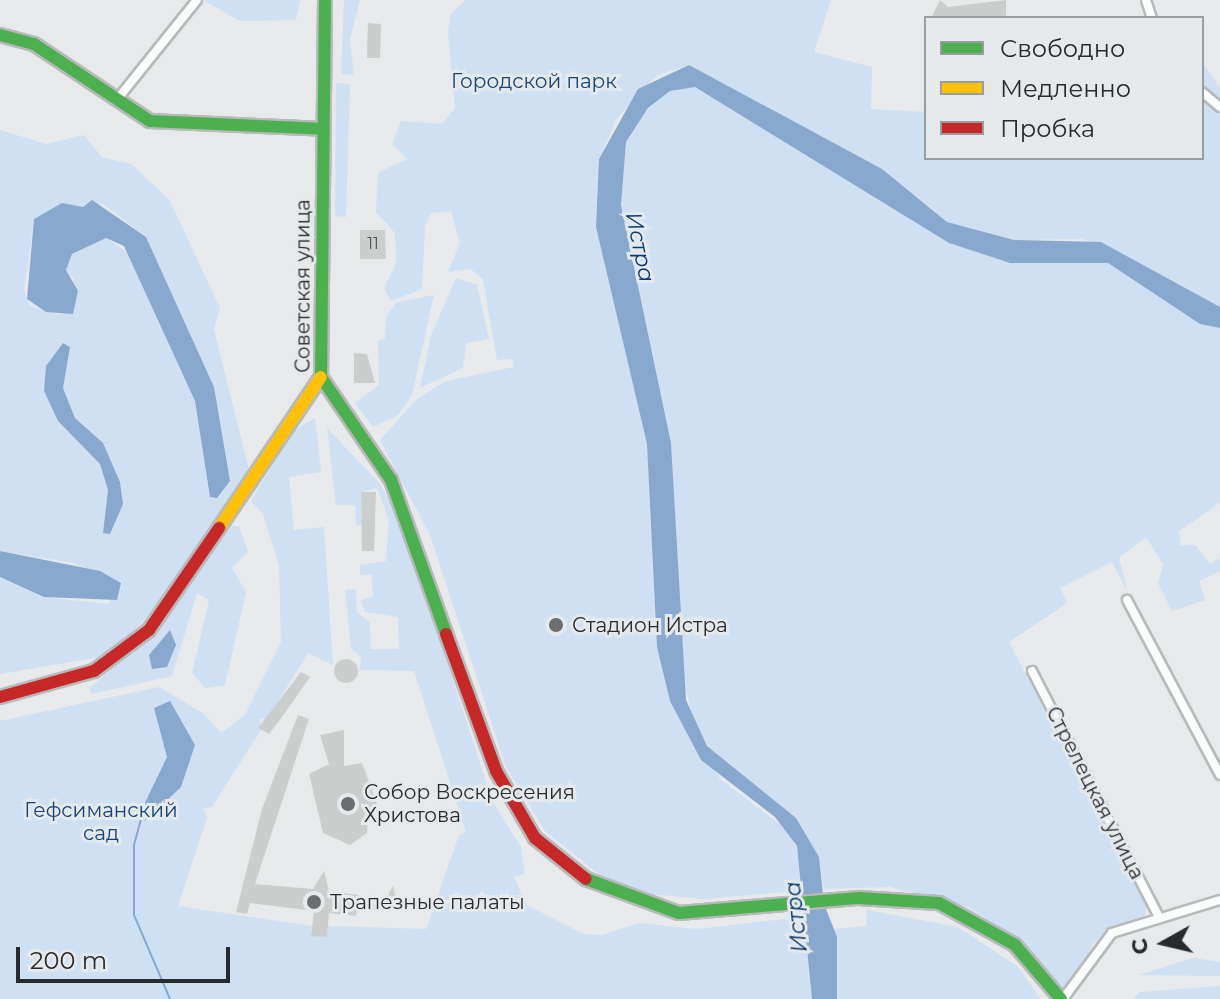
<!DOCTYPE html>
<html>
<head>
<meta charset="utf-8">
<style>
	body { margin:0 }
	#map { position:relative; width:1220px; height:999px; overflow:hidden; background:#e7e9eb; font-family:Montserrat,sans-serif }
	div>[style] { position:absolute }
	.green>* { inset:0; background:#cfe0f3 }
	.water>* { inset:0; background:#87a9d0 }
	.stream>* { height:2px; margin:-1px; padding:0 1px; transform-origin:1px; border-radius:1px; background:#87a9d0 }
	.building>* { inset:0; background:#cccece }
	.round { border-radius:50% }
	.roads { filter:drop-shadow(2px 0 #b7b9ba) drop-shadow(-2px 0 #b7b9ba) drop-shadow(0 2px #b7b9ba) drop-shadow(0 -2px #b7b9ba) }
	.street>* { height:8px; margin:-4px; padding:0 4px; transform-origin:4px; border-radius:4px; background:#fbfcfc }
	.fast>* { height:12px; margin:-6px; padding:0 6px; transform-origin:6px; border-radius:6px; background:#4caf50 }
	.slow>* { height:12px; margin:-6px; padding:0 6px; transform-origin:6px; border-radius:6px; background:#ffc107 }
	.jam>* { height:12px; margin:-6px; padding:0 6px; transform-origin:6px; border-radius:6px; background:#c62828 }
	.dots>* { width:22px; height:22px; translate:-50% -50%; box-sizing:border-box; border:4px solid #e6e9ec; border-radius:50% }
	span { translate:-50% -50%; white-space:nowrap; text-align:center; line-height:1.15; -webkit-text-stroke:6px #e6e9ec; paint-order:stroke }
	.number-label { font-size:16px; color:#525354 }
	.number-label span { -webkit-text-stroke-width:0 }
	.park-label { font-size:20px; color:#13457a }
	.street-label { font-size:20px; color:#292a2b }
	.poi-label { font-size:20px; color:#292a2b }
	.left { translate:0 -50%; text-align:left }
	.water-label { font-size:22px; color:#083c70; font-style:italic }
	.legend { position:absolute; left:924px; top:16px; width:280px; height:144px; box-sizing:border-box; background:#e6e9ec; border:2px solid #9a9d9f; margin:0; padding:10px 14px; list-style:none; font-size:24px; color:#292a2b }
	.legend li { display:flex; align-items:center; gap:16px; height:40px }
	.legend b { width:40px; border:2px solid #9a9d9f }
	.north { position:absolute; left:1124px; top:903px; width:80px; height:80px; -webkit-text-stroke:6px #e6e9ec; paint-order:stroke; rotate:262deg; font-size:22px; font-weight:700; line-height:32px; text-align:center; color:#292a2b }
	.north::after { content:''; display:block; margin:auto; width:28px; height:36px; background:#292a2b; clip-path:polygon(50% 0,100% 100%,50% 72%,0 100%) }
	.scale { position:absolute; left:16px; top:947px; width:214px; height:36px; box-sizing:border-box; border:4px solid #292a2b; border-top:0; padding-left:10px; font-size:24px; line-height:28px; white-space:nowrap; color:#292a2b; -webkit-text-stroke:6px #e6e9ec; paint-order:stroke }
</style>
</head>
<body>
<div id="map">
	<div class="green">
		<i style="clip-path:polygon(204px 0,300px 0,296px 20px,239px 21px)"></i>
		<i style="clip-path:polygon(344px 0,360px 0,350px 40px,354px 75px,341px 74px)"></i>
		<i style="clip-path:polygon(466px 0,831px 0,814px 52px,872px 67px,871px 109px,926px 112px,926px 158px,1202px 158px,1202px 62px,1220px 88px,1220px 307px,1082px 239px,1014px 240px,947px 222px,918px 197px,689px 65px,657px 75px,617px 118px,599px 159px,596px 227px,647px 444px,657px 647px,720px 779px,786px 829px,804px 861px,806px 890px,704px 899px,639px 893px,604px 878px,545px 831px,506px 767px,430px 535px,380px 440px,417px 399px,446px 381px,514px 367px,512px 359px,497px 360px,483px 280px,471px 269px,448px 272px,460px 243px,451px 211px,431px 213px,425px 226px,422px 289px,391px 301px,384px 288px,396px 263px,395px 233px,376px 212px,378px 173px,407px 159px,392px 144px,401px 121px,442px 124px,455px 108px,448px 33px,451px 14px)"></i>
		<i style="clip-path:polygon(336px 83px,350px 84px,346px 217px,335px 216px)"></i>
		<i style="clip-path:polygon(695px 87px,949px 243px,1010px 263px,1108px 263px,1200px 324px,1220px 328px,1220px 503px,1179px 531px,1181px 545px,1195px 545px,1210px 564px,1220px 558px,1220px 571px,1199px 581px,1205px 600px,1172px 611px,1158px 583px,1163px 564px,1146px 537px,1119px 558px,1128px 593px,1112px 562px,1060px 588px,1067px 603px,1009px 642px,1146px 905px,1145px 915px,1093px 942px,1074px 988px,1064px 988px,1020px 941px,969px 907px,889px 887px,823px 889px,819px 857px,769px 796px,707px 746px,694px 721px,682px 675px,671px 443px,621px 205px,626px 142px,648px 109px,670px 91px)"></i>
		<i style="clip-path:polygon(evenodd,0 130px,46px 144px,84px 135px,102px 157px,131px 164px,169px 199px,220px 308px,214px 329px,249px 469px,173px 589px,127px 638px,100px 657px,0 674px,0 577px,44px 597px,108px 604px,121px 583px,74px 563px,0 551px,0 130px,103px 204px,146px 237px,214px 387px,228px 474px,210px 497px,195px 401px,134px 257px,106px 238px,72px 254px,65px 270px,74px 279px,59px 315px,30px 306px,24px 291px,34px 219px,103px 204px,0 130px,63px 343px,70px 347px,63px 388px,75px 418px,103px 444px,120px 482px,123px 504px,103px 532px,108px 490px,100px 464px,58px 421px,63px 343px)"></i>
		<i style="clip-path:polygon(456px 278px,477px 285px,489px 339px,466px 343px,463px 368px,420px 388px,431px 335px)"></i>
		<i style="clip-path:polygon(434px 295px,412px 395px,398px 415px,373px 427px,355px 403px,379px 385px,378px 341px,385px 338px,386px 317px,397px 302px)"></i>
		<i style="clip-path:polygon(315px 418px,321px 472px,289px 477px,294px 530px,324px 527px,333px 665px,308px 653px,267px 719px,260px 719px,261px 730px,212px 807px,203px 808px,207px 818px,178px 906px,312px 926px,311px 935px,326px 937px,328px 926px,426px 929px,459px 835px,466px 832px,414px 671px,360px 670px,361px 656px,351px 649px,345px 590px,356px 589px,357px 612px,370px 623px,371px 649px,399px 649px,398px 617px,365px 612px,360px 600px,373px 597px,372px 575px,360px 575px,360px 565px,386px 561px,389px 520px,377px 488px,361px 492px,362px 525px,356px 525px,355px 505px,336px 505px,327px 428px,379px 483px,399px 515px,492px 800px,521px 847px,525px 874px,514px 877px,527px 905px,583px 934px,601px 935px,640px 923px,697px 929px,809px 916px,812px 999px,0 999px,0 721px,159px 687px,203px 713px,221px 733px,245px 715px,281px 642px,279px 565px,263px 514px,251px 501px,293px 431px)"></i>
		<i style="clip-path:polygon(232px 526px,239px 526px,248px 552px,232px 568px,246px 592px,225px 685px,205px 688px,192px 673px,209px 600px,197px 593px,172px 676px,92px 694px,89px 688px,153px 635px)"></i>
		<i style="clip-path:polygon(867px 910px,958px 927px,1018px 967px,1041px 999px,837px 999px,834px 929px,866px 926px)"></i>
		<i style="clip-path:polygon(1193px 958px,1220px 962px,1220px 976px,1138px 975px)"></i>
		<i style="clip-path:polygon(1220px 986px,1220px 999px,1133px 999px,1140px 992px)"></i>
	</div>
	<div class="water">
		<i style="clip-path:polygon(689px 65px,882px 169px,947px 222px,1014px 240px,1101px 242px,1220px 307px,1220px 328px,1200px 324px,1108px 263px,1010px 263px,949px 243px,695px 87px,670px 91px,648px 108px,626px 142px,621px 205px,671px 443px,686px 700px,707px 746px,796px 818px,819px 857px,824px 904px,837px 937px,837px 999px,812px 999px,797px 846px,775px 817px,701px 760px,670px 701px,657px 647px,647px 444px,596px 227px,599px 159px,638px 89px)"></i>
		<i style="clip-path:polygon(92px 200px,146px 237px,214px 387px,230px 481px,217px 498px,210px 497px,195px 401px,124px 246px,106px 238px,72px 254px,66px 270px,78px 291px,73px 314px,46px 312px,27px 299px,34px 219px,62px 203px,83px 207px)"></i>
		<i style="clip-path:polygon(63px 343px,70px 347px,63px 388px,75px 418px,103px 443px,120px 482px,123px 504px,110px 534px,103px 533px,108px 490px,100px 464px,58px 421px,44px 391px,46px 366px)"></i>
		<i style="clip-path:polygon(0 551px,100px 571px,121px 583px,117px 600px,44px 597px,0 577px)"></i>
		<i style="clip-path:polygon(170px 630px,176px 645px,167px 667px,152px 669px,149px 655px)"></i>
		<i style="clip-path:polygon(170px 701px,195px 745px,181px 787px,145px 821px,141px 811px,167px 757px,154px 708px)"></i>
	</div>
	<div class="stream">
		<i style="left:141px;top:819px;width:27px;rotate:105deg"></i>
		<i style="left:134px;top:845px;width:70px;rotate:90deg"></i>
		<i style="left:134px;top:915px;width:91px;rotate:66.8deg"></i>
	</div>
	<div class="building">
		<i style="clip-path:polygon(940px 0,948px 7px,1006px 0,1006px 18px,931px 18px)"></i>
		<i style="clip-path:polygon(368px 23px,381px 24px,380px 58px,367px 58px)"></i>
		<i style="clip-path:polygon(360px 230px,385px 230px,386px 259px,360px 259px)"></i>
		<i style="clip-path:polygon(354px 353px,367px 354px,375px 383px,354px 383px)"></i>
		<i style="clip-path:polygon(361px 492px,376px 492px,374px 551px,362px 551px)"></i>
		<i class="round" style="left:334px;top:659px;width:24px;height:24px"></i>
		<i style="clip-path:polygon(301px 672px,310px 677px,282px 717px,269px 734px,258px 728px)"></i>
		<i style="clip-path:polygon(298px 715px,309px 719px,255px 884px,313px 889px,324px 871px,329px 891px,359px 895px,356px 916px,329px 913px,327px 937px,311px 936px,314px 911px,250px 903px,247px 914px,236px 912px,262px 809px)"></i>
		<i style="clip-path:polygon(344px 730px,344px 766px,362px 763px,378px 806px,369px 808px,367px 833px,350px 845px,323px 833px,309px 774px,329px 764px,320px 735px)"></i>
		<i style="clip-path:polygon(393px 886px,396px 898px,409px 898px,409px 908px,373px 910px,374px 898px,386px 898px)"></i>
	</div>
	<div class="roads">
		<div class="street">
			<i style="left:1146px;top:0;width:19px;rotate:72deg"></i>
			<i style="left:1202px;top:92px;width:23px;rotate:40deg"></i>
			<i style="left:116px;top:101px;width:129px;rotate:-51.3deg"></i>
			<i style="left:1127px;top:600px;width:198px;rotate:62deg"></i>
			<i style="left:1032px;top:671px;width:275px;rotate:62.7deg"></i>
			<i style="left:1063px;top:999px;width:82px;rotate:-53.4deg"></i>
			<i style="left:1112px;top:933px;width:113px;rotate:-17deg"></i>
		</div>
		<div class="fast">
			<i style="left:325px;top:0;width:377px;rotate:90.6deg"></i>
			<i style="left:321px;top:377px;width:125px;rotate:55.8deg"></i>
			<i style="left:391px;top:480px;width:164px;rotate:70.3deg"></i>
			<i style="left:0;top:35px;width:35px;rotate:15deg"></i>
			<i style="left:34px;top:44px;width:139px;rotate:33.6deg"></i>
			<i style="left:150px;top:121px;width:173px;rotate:2.6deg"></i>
			<i style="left:586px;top:879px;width:99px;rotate:20.1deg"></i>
			<i style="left:679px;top:913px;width:181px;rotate:-4.8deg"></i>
			<i style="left:859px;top:898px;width:80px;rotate:3.6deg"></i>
			<i style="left:939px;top:903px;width:87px;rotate:28.9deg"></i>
			<i style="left:1015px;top:945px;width:71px;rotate:49.6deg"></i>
		</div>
		<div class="slow">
			<i style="left:219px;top:528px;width:182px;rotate:-56deg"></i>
		</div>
		<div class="jam">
			<i style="left:446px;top:634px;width:146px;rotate:69.9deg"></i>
			<i style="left:496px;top:771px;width:78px;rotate:59.8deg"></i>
			<i style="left:535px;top:838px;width:65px;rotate:38.8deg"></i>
			<i style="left:0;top:697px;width:98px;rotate:-15.5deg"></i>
			<i style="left:94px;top:671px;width:69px;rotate:-36.7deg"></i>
			<i style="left:149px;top:630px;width:124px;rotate:-55.5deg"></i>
		</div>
	</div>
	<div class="dots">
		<i style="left:556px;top:625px;background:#6c6d6e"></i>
		<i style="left:348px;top:804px;background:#6c6d6e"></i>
		<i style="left:314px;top:902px;background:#6c6d6e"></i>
	</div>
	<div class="number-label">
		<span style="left:373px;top:244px">11</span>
	</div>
	<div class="park-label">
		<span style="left:534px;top:81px">Городской парк</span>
		<span style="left:101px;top:822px">Гефсиманский<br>сад</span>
	</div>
	<div class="street-label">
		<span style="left:303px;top:286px;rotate:-90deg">Советская улица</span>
		<span style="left:1095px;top:793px;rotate:63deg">Стрелецкая улица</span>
	</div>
	<div class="poi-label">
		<span class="left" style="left:572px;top:625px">Стадион Истра</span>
		<span class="left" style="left:364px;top:804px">Собор Воскресения<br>Христова</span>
		<span class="left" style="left:330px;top:902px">Трапезные палаты</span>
	</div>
	<div class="water-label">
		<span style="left:640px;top:247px;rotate:78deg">Истра</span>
		<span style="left:796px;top:917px;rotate:-96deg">Истра</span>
	</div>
	<ul class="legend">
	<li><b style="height:10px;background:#4caf50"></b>Свободно</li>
	<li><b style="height:10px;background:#ffc107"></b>Медленно</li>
	<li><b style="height:10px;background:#c62828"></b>Пробка</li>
	</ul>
	<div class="north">С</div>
	<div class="scale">200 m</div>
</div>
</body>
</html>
